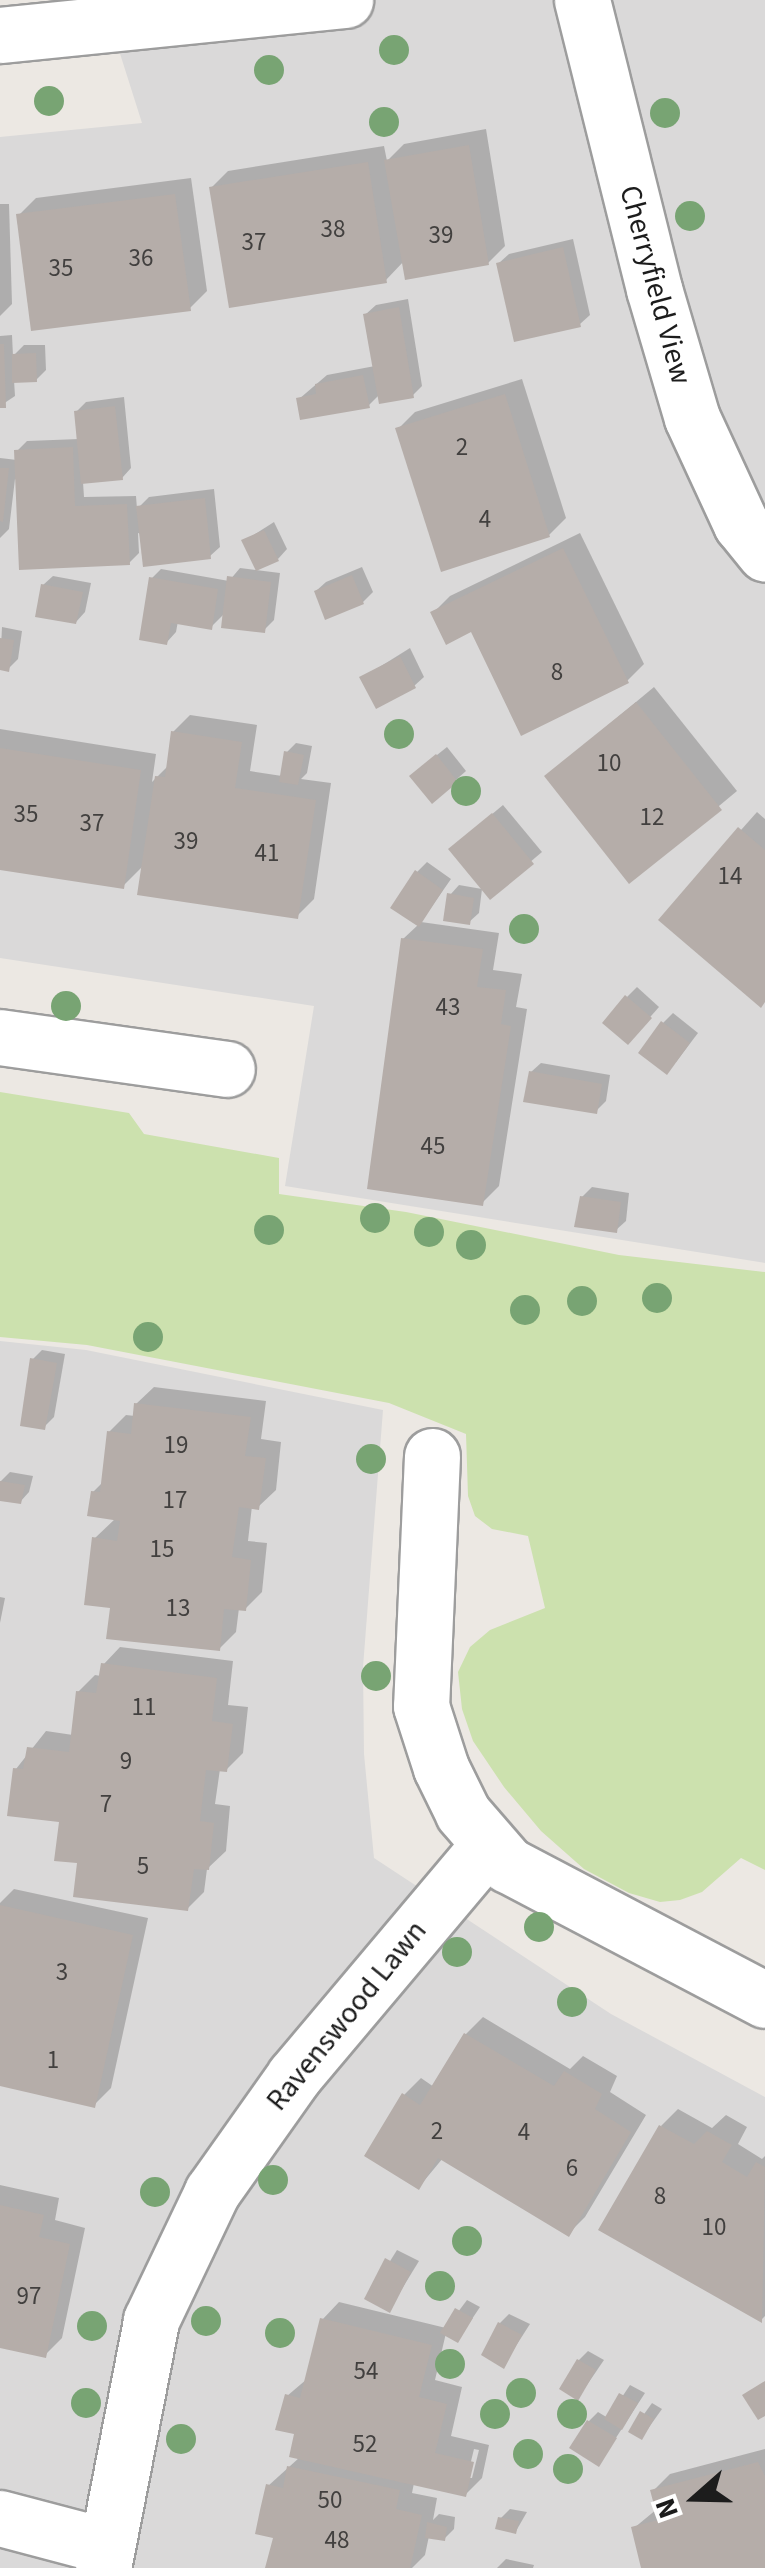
<!DOCTYPE html>
<html>
<head>
<meta charset="utf-8">
<style>
	body { margin:0 }
	#map { position:relative; width:765px; height:2568px; overflow:hidden; background:#ece8e3; font-family:"Source Sans 3",sans-serif }
	div>[style] { position:absolute }
	.residential>* { inset:0; background:#dad9d9 }
	.grass>* { inset:0; background:#cce1ae }
	.shadow>* { inset:0; background:#0003 }
	.building>* { inset:0; background:#b5ada9 }
	.roads { filter:drop-shadow(2px 0 #9d9d9d) drop-shadow(-2px 0 #9d9d9d) drop-shadow(0 2px #9d9d9d) drop-shadow(0 -2px #9d9d9d) }
	.minor>* { height:55px; margin:-27.5px; padding:0 27.5px; transform-origin:27.5px; border-radius:27.5px; background:#fff }
	.trees>* { width:30px; height:30px; margin:-15px; border-radius:50%; background:#78a473 }
	span { translate:-50% -50%; white-space:nowrap; text-align:center; line-height:1.15; -webkit-text-stroke:8px #fff; paint-order:stroke }
	.number-label { font-size:25px; color:#42403f }
	.number-label span { -webkit-text-stroke-width:0 }
	.street-label { font-size:30px; color:#1c1c1c }
	.north { position:absolute; left:645px; top:2448px; width:100px; height:100px; -webkit-text-stroke:8px #fff; paint-order:stroke; rotate:250deg; font-size:28px; font-weight:700; line-height:40px; text-align:center; color:#1c1c1c }
	.north::after { content:''; display:block; margin:auto; width:35px; height:45px; background:#1c1c1c; clip-path:polygon(50% 0,100% 100%,50% 72%,0 100%) }
</style>
</head>
<body>
<div id="map">
	<div class="residential">
		<i style="clip-path:polygon(103px 0,765px 0,765px 1263px,285px 1186px,314px 1006px,0 958px,0 137px,142px 123px)"></i>
		<i style="clip-path:polygon(0 1341px,86px 1350px,383px 1410px,363px 1667px,364px 1754px,374px 1858px,611px 2014px,765px 2097px,765px 2568px,0 2568px)"></i>
	</div>
	<div class="grass">
		<i style="clip-path:polygon(0 1092px,129px 1113px,144px 1134px,279px 1158px,279px 1194px,406px 1212px,619px 1255px,765px 1272px,765px 1870px,741px 1858px,702px 1892px,680px 1900px,660px 1902px,629px 1893px,584px 1869px,541px 1831px,504px 1787px,473px 1741px,462px 1709px,458px 1672px,470px 1647px,490px 1630px,545px 1608px,528px 1536px,492px 1529px,475px 1516px,468px 1496px,466px 1434px,389px 1403px,87px 1345px,0 1337px)"></i>
	</div>
	<div class="shadow">
		<i style="clip-path:polygon(486px 129px,505px 246px,488px 263px,404px 261px,386px 280px,211px 188px,228px 171px,384px 146px,387px 161px,404px 144px)"></i>
		<i style="clip-path:polygon(191px 178px,207px 291px,190px 308px,19px 215px,36px 198px)"></i>
		<i style="clip-path:polygon(0 204px,9px 204px,12px 304px,0 316px)"></i>
		<i style="clip-path:polygon(573px 239px,590px 315px,580px 324px,499px 263px,509px 254px)"></i>
		<i style="clip-path:polygon(408px 299px,422px 386px,412px 396px,380px 394px,368px 406px,299px 399px,327px 375px,375px 366px,366px 314px,376px 305px)"></i>
		<i style="clip-path:polygon(12px 335px,13px 356px,24px 345px,45px 345px,46px 370px,36px 380px,14px 380px,15px 396px,0 406px,0 336px)"></i>
		<i style="clip-path:polygon(522px 379px,566px 518px,549px 535px,398px 429px,415px 412px)"></i>
		<i style="clip-path:polygon(124px 397px,131px 468px,122px 478px,83px 482px,84px 497px,136px 496px,137px 509px,149px 497px,214px 489px,220px 547px,210px 556px,138px 533px,139px 553px,129px 563px,15px 479px,9px 529px,0 538px,0 458px,17px 460px,17px 451px,27px 441px,79px 439px,76px 412px,86px 402px)"></i>
		<i style="clip-path:polygon(274px 522px,287px 549px,278px 559px,244px 541px)"></i>
		<i style="clip-path:polygon(580px 533px,644px 664px,627px 681px,433px 613px,450px 596px)"></i>
		<i style="clip-path:polygon(362px 567px,373px 592px,363px 602px,316px 591px,326px 582px)"></i>
		<i style="clip-path:polygon(240px 568px,280px 573px,274px 620px,264px 630px,225px 613px,211px 627px,178px 621px,176px 632px,167px 642px,151px 579px,161px 569px,229px 581px)"></i>
		<i style="clip-path:polygon(53px 576px,91px 583px,85px 612px,76px 622px,43px 585px)"></i>
		<i style="clip-path:polygon(2px 627px,22px 631px,18px 659px,8px 669px,0 668px)"></i>
		<i style="clip-path:polygon(410px 648px,424px 677px,414px 686px,362px 678px)"></i>
		<i style="clip-path:polygon(654px 687px,737px 791px,630px 880px,547px 776px)"></i>
		<i style="clip-path:polygon(190px 715px,257px 725px,250px 771px,282px 776px,287px 752px,296px 743px,312px 746px,307px 773px,301px 779px,331px 783px,314px 899px,297px 916px,144px 865px,123px 886px,0 868px,0 729px,156px 754px,152px 782px,169px 765px,173px 732px)"></i>
		<i style="clip-path:polygon(447px 747px,466px 771px,432px 801px,422px 767px)"></i>
		<i style="clip-path:polygon(503px 805px,542px 852px,490px 896px,461px 840px)"></i>
		<i style="clip-path:polygon(757px 812px,765px 819px,765px 1000px,661px 920px)"></i>
		<i style="clip-path:polygon(427px 862px,451px 879px,421px 922px,499px 933px,493px 970px,522px 974px,516px 1007px,527px 1009px,499px 1186px,482px 1203px,403px 939px,419px 924px,417px 872px)"></i>
		<i style="clip-path:polygon(459px 885px,482px 889px,479px 913px,469px 922px,450px 895px)"></i>
		<i style="clip-path:polygon(637px 987px,659px 1007px,637px 1032px,627px 997px)"></i>
		<i style="clip-path:polygon(673px 1013px,698px 1033px,676px 1062px,663px 1023px)"></i>
		<i style="clip-path:polygon(541px 1063px,610px 1075px,606px 1101px,596px 1111px,531px 1072px)"></i>
		<i style="clip-path:polygon(592px 1187px,629px 1193px,626px 1221px,616px 1230px,582px 1197px)"></i>
		<i style="clip-path:polygon(42px 1350px,65px 1354px,54px 1417px,44px 1427px,32px 1360px)"></i>
		<i style="clip-path:polygon(154px 1387px,266px 1401px,261px 1439px,281px 1442px,276px 1490px,258px 1507px,252px 1506px,248px 1541px,267px 1543px,262px 1592px,245px 1609px,239px 1608px,236px 1632px,219px 1649px,112px 1605px,95px 1538px,116px 1518px,93px 1492px,103px 1482px,109px 1432px,126px 1415px,135px 1416px,136px 1404px)"></i>
		<i style="clip-path:polygon(10px 1472px,33px 1476px,29px 1492px,20px 1502px,0 1498px,0 1482px)"></i>
		<i style="clip-path:polygon(0 1597px,5px 1598px,0 1623px)"></i>
		<i style="clip-path:polygon(120px 1647px,233px 1661px,228px 1705px,248px 1707px,243px 1753px,226px 1770px,220px 1769px,215px 1804px,230px 1806px,226px 1851px,207px 1869px,204px 1892px,187px 1909px,80px 1861px,62px 1819px,16px 1769px,46px 1731px,73px 1735px,78px 1692px,95px 1675px,101px 1676px,103px 1665px)"></i>
		<i style="clip-path:polygon(14px 1889px,148px 1918px,111px 2088px,94px 2105px,0 2083px,0 1903px)"></i>
		<i style="clip-path:polygon(483px 2017px,570px 2069px,583px 2056px,617px 2076px,610px 2092px,646px 2115px,585px 2217px,568px 2234px,443px 2158px,419px 2187px,404px 2095px,421px 2078px,434px 2087px,466px 2034px)"></i>
		<i style="clip-path:polygon(678px 2109px,712px 2128px,726px 2115px,747px 2127px,738px 2144px,762px 2159px,765px 2156px,765px 2316px,761px 2320px,661px 2126px)"></i>
		<i style="clip-path:polygon(0 2185px,59px 2198px,55px 2220px,85px 2228px,62px 2338px,45px 2355px,0 2346px)"></i>
		<i style="clip-path:polygon(397px 2250px,419px 2261px,389px 2310px,367px 2298px)"></i>
		<i style="clip-path:polygon(evenodd,467px 2300px,480px 2307px,458px 2340px,446px 2333px,435px 2380px,462px 2387px,451px 2436px,489px 2445px,482px 2478px,465px 2495px,414px 2483px,412px 2493px,437px 2498px,433px 2520px,439px 2514px,455px 2517px,454px 2529px,444px 2539px,429px 2536px,425px 2555px,412px 2568px,268px 2568px,276px 2536px,268px 2486px,300px 2457px,287px 2396px,307px 2379px,322px 2320px,339px 2302px,446px 2328px,467px 2300px,474px 2449px,479px 2450px,472px 2478px,467px 2478px,474px 2449px)"></i>
		<i style="clip-path:polygon(509px 2314px,530px 2324px,503px 2366px,500px 2323px)"></i>
		<i style="clip-path:polygon(588px 2351px,604px 2360px,578px 2398px,579px 2360px)"></i>
		<i style="clip-path:polygon(630px 2385px,645px 2393px,599px 2464px,588px 2422px,598px 2412px,608px 2418px)"></i>
		<i style="clip-path:polygon(652px 2403px,662px 2409px,642px 2437px,632px 2431px)"></i>
		<i style="clip-path:polygon(765px 2449px,765px 2568px,644px 2568px,634px 2528px,657px 2509px,653px 2491px,670px 2474px)"></i>
		<i style="clip-path:polygon(510px 2509px,527px 2512px,516px 2531px,500px 2519px)"></i>
		<i style="clip-path:polygon(506px 2559px,534px 2565px,533px 2568px,497px 2568px)"></i>
	</div>
	<div class="building">
		<i style="clip-path:polygon(469px 145px,489px 265px,405px 280px,384px 160px)"></i>
		<i style="clip-path:polygon(368px 162px,387px 283px,229px 308px,209px 187px)"></i>
		<i style="clip-path:polygon(175px 194px,191px 311px,31px 331px,16px 214px)"></i>
		<i style="clip-path:polygon(563px 247px,581px 327px,514px 342px,496px 263px)"></i>
		<i style="clip-path:polygon(399px 307px,414px 398px,379px 404px,363px 314px)"></i>
		<i style="clip-path:polygon(0 344px,4px 344px,6px 408px,0 408px)"></i>
		<i style="clip-path:polygon(36px 353px,37px 382px,12px 383px,12px 354px)"></i>
		<i style="clip-path:polygon(363px 375px,370px 408px,300px 420px,296px 398px,316px 394px,315px 384px)"></i>
		<i style="clip-path:polygon(505px 394px,550px 537px,441px 572px,395px 428px)"></i>
		<i style="clip-path:polygon(115px 406px,123px 480px,81px 484px,74px 411px)"></i>
		<i style="clip-path:polygon(73px 447px,75px 506px,127px 504px,130px 565px,19px 570px,14px 450px)"></i>
		<i style="clip-path:polygon(0 468px,9px 468px,3px 522px,0 521px)"></i>
		<i style="clip-path:polygon(205px 498px,211px 559px,143px 567px,136px 506px)"></i>
		<i style="clip-path:polygon(264px 530px,279px 561px,256px 571px,241px 540px)"></i>
		<i style="clip-path:polygon(563px 548px,629px 683px,521px 736px,471px 632px,446px 645px,430px 612px)"></i>
		<i style="clip-path:polygon(352px 575px,364px 604px,325px 620px,314px 591px)"></i>
		<i style="clip-path:polygon(227px 576px,271px 582px,265px 633px,221px 628px)"></i>
		<i style="clip-path:polygon(149px 577px,218px 589px,212px 630px,171px 623px,167px 645px,139px 640px)"></i>
		<i style="clip-path:polygon(41px 584px,83px 592px,76px 624px,35px 617px)"></i>
		<i style="clip-path:polygon(0 638px,14px 640px,9px 672px,0 670px)"></i>
		<i style="clip-path:polygon(400px 656px,416px 688px,376px 709px,359px 677px)"></i>
		<i style="clip-path:polygon(636px 702px,722px 810px,629px 884px,544px 776px)"></i>
		<i style="clip-path:polygon(171px 731px,242px 742px,235px 788px,316px 800px,298px 919px,137px 895px,155px 776px,165px 777px)"></i>
		<i style="clip-path:polygon(0 748px,141px 770px,124px 889px,0 870px)"></i>
		<i style="clip-path:polygon(284px 751px,304px 755px,298px 785px,279px 782px)"></i>
		<i style="clip-path:polygon(436px 754px,458px 782px,432px 804px,409px 776px)"></i>
		<i style="clip-path:polygon(492px 813px,534px 864px,490px 900px,448px 849px)"></i>
		<i style="clip-path:polygon(738px 827px,765px 850px,765px 1002px,761px 1008px,658px 920px)"></i>
		<i style="clip-path:polygon(415px 870px,443px 890px,419px 927px,390px 908px)"></i>
		<i style="clip-path:polygon(447px 893px,474px 898px,470px 925px,443px 921px)"></i>
		<i style="clip-path:polygon(401px 938px,483px 949px,477px 987px,506px 990px,501px 1024px,511px 1026px,483px 1206px,367px 1189px)"></i>
		<i style="clip-path:polygon(625px 995px,652px 1018px,628px 1045px,602px 1023px)"></i>
		<i style="clip-path:polygon(661px 1021px,690px 1043px,667px 1075px,638px 1053px)"></i>
		<i style="clip-path:polygon(529px 1071px,602px 1084px,597px 1114px,523px 1102px)"></i>
		<i style="clip-path:polygon(580px 1196px,621px 1202px,617px 1233px,574px 1227px)"></i>
		<i style="clip-path:polygon(30px 1358px,57px 1363px,45px 1430px,20px 1426px)"></i>
		<i style="clip-path:polygon(134px 1403px,251px 1417px,245px 1456px,266px 1458px,259px 1510px,239px 1507px,232px 1557px,251px 1560px,246px 1611px,224px 1609px,220px 1651px,106px 1639px,110px 1608px,84px 1605px,92px 1537px,117px 1541px,120px 1521px,87px 1516px,91px 1491px,100px 1492px,107px 1431px,131px 1434px)"></i>
		<i style="clip-path:polygon(0 1481px,25px 1485px,21px 1504px,0 1501px)"></i>
		<i style="clip-path:polygon(101px 1663px,217px 1678px,212px 1721px,233px 1724px,230px 1747px,227px 1772px,206px 1770px,200px 1821px,214px 1823px,209px 1870px,194px 1869px,188px 1911px,73px 1897px,77px 1863px,54px 1861px,59px 1822px,7px 1816px,13px 1768px,23px 1769px,27px 1747px,69px 1752px,76px 1691px,96px 1693px)"></i>
		<i style="clip-path:polygon(0 1905px,133px 1935px,95px 2108px,0 2086px)"></i>
		<i style="clip-path:polygon(464px 2033px,554px 2086px,564px 2071px,602px 2094px,595px 2109px,631px 2132px,569px 2237px,438px 2158px,419px 2190px,364px 2156px,402px 2093px,420px 2105px)"></i>
		<i style="clip-path:polygon(659px 2125px,694px 2144px,707px 2131px,732px 2145px,722px 2162px,747px 2177px,756px 2162px,765px 2167px,762px 2323px,598px 2230px)"></i>
		<i style="clip-path:polygon(0 2205px,44px 2215px,39px 2237px,70px 2244px,46px 2358px,0 2348px)"></i>
		<i style="clip-path:polygon(385px 2258px,411px 2272px,390px 2313px,364px 2299px)"></i>
		<i style="clip-path:polygon(455px 2308px,473px 2318px,458px 2343px,440px 2333px)"></i>
		<i style="clip-path:polygon(320px 2318px,432px 2345px,419px 2397px,447px 2404px,435px 2453px,474px 2462px,466px 2497px,289px 2457px,294px 2434px,275px 2430px,285px 2394px,300px 2398px)"></i>
		<i style="clip-path:polygon(498px 2322px,522px 2335px,504px 2369px,481px 2355px)"></i>
		<i style="clip-path:polygon(577px 2359px,596px 2370px,578px 2401px,559px 2389px)"></i>
		<i style="clip-path:polygon(765px 2381px,765px 2416px,758px 2420px,742px 2395px)"></i>
		<i style="clip-path:polygon(619px 2393px,638px 2403px,622px 2430px,604px 2419px)"></i>
		<i style="clip-path:polygon(640px 2411px,654px 2419px,642px 2440px,628px 2432px)"></i>
		<i style="clip-path:polygon(587px 2420px,617px 2438px,599px 2467px,569px 2448px)"></i>
		<i style="clip-path:polygon(758px 2462px,765px 2476px,765px 2568px,641px 2568px,631px 2527px,658px 2520px,650px 2490px)"></i>
		<i style="clip-path:polygon(287px 2466px,400px 2490px,396px 2509px,422px 2515px,410px 2568px,265px 2568px,273px 2538px,255px 2534px,260px 2510px,266px 2484px,283px 2488px)"></i>
		<i style="clip-path:polygon(498px 2517px,519px 2521px,516px 2534px,495px 2529px)"></i>
		<i style="clip-path:polygon(427px 2522px,447px 2527px,445px 2541px,425px 2538px)"></i>
	</div>
	<div class="roads">
		<div class="minor">
			<i style="left:582px;top:0;width:298px;rotate:76deg"></i>
			<i style="left:654px;top:289px;width:134px;rotate:73.6deg"></i>
			<i style="left:692px;top:418px;width:117px;rotate:65.2deg"></i>
			<i style="left:741px;top:524px;width:38px;rotate:51deg"></i>
			<i style="left:0;top:35px;width:347px;rotate:-5.8deg"></i>
			<i style="left:0;top:1037px;width:229px;rotate:8deg"></i>
			<i style="left:432px;top:1456px;width:250px;rotate:92.5deg"></i>
			<i style="left:421px;top:1706px;width:65px;rotate:72.1deg"></i>
			<i style="left:441px;top:1768px;width:50px;rotate:63.9deg"></i>
			<i style="left:463px;top:1813px;width:69px;rotate:49.1deg"></i>
			<i style="left:508px;top:1865px;width:290px;rotate:27.7deg"></i>
			<i style="left:0;top:2518px;width:110px;rotate:14.8deg"></i>
			<i style="left:103px;top:2568px;width:253px;rotate:-79deg"></i>
			<i style="left:151px;top:2320px;width:142px;rotate:-64.5deg"></i>
			<i style="left:212px;top:2192px;width:142px;rotate:-54.7deg"></i>
			<i style="left:294px;top:2076px;width:301px;rotate:-49.9deg"></i>
		</div>
	</div>
	<div class="trees">
		<i style="left:394px;top:50px"></i>
		<i style="left:269px;top:70px"></i>
		<i style="left:49px;top:101px"></i>
		<i style="left:665px;top:113px"></i>
		<i style="left:384px;top:122px"></i>
		<i style="left:690px;top:216px"></i>
		<i style="left:399px;top:734px"></i>
		<i style="left:466px;top:791px"></i>
		<i style="left:524px;top:929px"></i>
		<i style="left:66px;top:1006px"></i>
		<i style="left:375px;top:1218px"></i>
		<i style="left:269px;top:1230px"></i>
		<i style="left:429px;top:1232px"></i>
		<i style="left:471px;top:1245px"></i>
		<i style="left:657px;top:1298px"></i>
		<i style="left:582px;top:1301px"></i>
		<i style="left:525px;top:1310px"></i>
		<i style="left:148px;top:1337px"></i>
		<i style="left:371px;top:1459px"></i>
		<i style="left:376px;top:1676px"></i>
		<i style="left:539px;top:1927px"></i>
		<i style="left:457px;top:1952px"></i>
		<i style="left:572px;top:2002px"></i>
		<i style="left:273px;top:2180px"></i>
		<i style="left:155px;top:2192px"></i>
		<i style="left:467px;top:2241px"></i>
		<i style="left:440px;top:2286px"></i>
		<i style="left:206px;top:2321px"></i>
		<i style="left:92px;top:2326px"></i>
		<i style="left:280px;top:2333px"></i>
		<i style="left:450px;top:2364px"></i>
		<i style="left:521px;top:2393px"></i>
		<i style="left:86px;top:2403px"></i>
		<i style="left:495px;top:2414px"></i>
		<i style="left:572px;top:2414px"></i>
		<i style="left:181px;top:2439px"></i>
		<i style="left:528px;top:2454px"></i>
		<i style="left:568px;top:2469px"></i>
	</div>
	<div class="number-label">
		<span style="left:333px;top:229px">38</span>
		<span style="left:441px;top:235px">39</span>
		<span style="left:254px;top:242px">37</span>
		<span style="left:141px;top:258px">36</span>
		<span style="left:61px;top:268px">35</span>
		<span style="left:462px;top:447px">2</span>
		<span style="left:485px;top:519px">4</span>
		<span style="left:557px;top:672px">8</span>
		<span style="left:609px;top:763px">10</span>
		<span style="left:26px;top:814px">35</span>
		<span style="left:652px;top:817px">12</span>
		<span style="left:92px;top:823px">37</span>
		<span style="left:186px;top:841px">39</span>
		<span style="left:267px;top:853px">41</span>
		<span style="left:730px;top:876px">14</span>
		<span style="left:448px;top:1007px">43</span>
		<span style="left:433px;top:1146px">45</span>
		<span style="left:176px;top:1445px">19</span>
		<span style="left:175px;top:1500px">17</span>
		<span style="left:162px;top:1549px">15</span>
		<span style="left:178px;top:1608px">13</span>
		<span style="left:144px;top:1707px">11</span>
		<span style="left:126px;top:1761px">9</span>
		<span style="left:106px;top:1804px">7</span>
		<span style="left:143px;top:1866px">5</span>
		<span style="left:62px;top:1972px">3</span>
		<span style="left:53px;top:2060px">1</span>
		<span style="left:437px;top:2131px">2</span>
		<span style="left:524px;top:2132px">4</span>
		<span style="left:572px;top:2168px">6</span>
		<span style="left:660px;top:2196px">8</span>
		<span style="left:714px;top:2227px">10</span>
		<span style="left:29px;top:2296px">97</span>
		<span style="left:366px;top:2371px">54</span>
		<span style="left:365px;top:2444px">52</span>
		<span style="left:330px;top:2500px">50</span>
		<span style="left:337px;top:2540px">48</span>
	</div>
	<div class="street-label">
		<span style="left:655px;top:285px;rotate:75deg">Cherryfield View</span>
		<span style="left:347px;top:2016px;rotate:-51deg">Ravenswood Lawn</span>
	</div>
	<div class="north">N</div>
</div>
</body>
</html>
